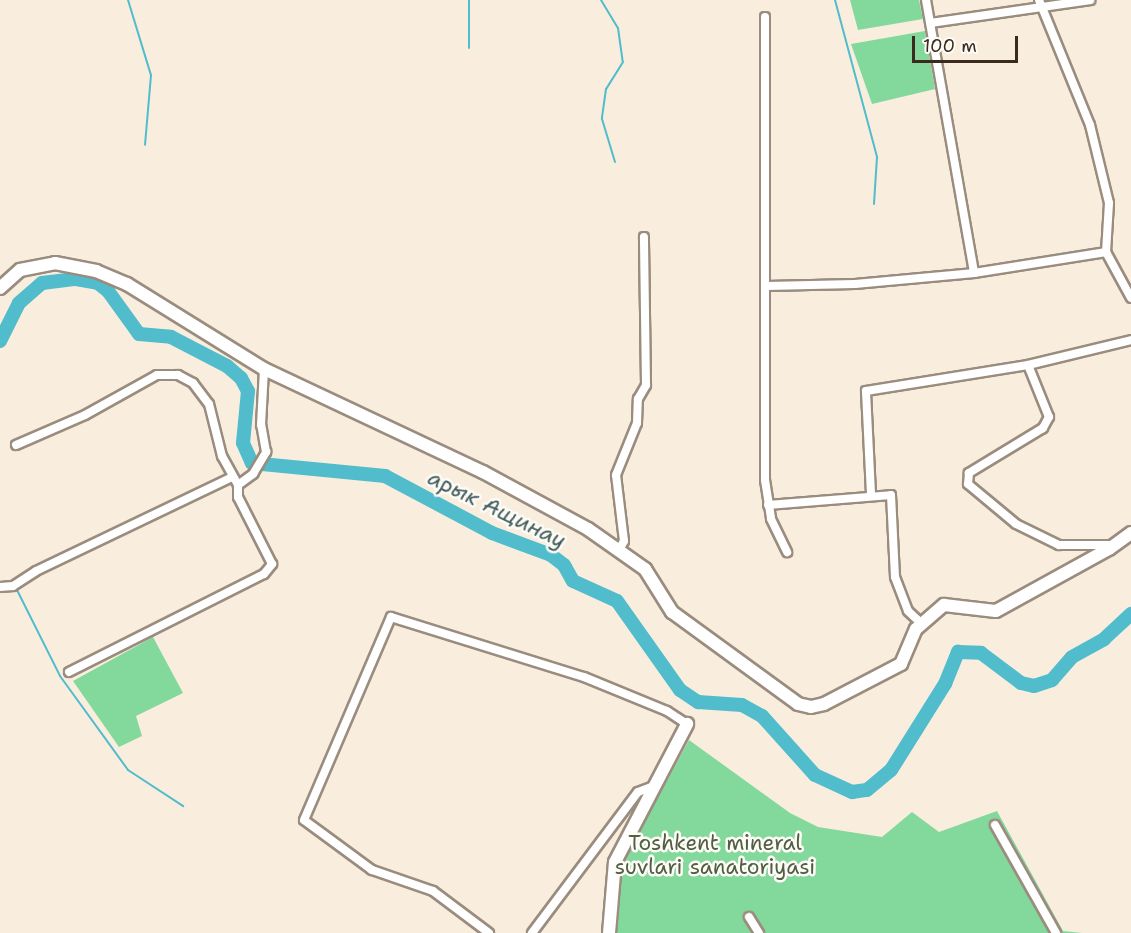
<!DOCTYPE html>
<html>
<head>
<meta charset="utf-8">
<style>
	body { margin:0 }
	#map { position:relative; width:1131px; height:933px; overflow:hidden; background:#f9eedd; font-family:"Shantell Sans",sans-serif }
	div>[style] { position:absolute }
	.green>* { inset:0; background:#83d89b }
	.stream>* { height:2px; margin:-1px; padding:0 1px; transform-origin:1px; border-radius:1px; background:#50bccc }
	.river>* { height:14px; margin:-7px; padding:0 7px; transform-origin:7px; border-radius:7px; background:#50bccc }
	.roads { filter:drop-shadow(2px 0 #9a8c7e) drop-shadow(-2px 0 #9a8c7e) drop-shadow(0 2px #9a8c7e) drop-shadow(0 -2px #9a8c7e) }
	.street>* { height:8px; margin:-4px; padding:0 4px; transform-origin:4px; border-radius:4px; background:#fff }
	.secondary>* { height:12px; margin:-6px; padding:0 6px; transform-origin:6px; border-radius:6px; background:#fff }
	span { translate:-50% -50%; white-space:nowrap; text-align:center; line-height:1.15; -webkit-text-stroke:5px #fdfcf7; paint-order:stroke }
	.park-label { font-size:21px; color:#515e44 }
	.water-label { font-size:22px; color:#425d5b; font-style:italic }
	.scale { position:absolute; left:912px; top:36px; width:106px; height:27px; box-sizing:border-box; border:3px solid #3b2a1e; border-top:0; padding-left:8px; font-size:18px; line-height:21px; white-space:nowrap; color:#3b2a1e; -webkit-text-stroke:4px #fdfcf7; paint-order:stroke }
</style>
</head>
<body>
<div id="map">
	<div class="green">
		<i style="clip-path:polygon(850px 0,919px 0,923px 19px,858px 30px)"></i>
		<i style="clip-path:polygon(925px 31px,935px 89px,872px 104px,851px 44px)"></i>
		<i style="clip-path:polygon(153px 637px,183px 693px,136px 716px,142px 736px,119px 747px,73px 681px)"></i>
		<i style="clip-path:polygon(689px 740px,790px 813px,818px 827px,882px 837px,912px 812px,939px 832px,997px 811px,1063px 931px,1082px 933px,616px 933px,621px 866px)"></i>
	</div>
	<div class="stream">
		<i style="left:128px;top:0;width:78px;rotate:73deg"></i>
		<i style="left:151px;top:75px;width:70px;rotate:94.9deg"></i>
		<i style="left:469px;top:0;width:48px;rotate:90deg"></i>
		<i style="left:601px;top:0;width:33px;rotate:59deg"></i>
		<i style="left:618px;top:28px;width:34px;rotate:82deg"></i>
		<i style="left:623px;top:62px;width:32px;rotate:122deg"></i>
		<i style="left:606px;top:89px;width:30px;rotate:98deg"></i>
		<i style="left:602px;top:119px;width:45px;rotate:73.2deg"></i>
		<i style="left:835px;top:0;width:163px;rotate:75deg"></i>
		<i style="left:877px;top:157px;width:47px;rotate:93.7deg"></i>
		<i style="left:16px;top:588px;width:98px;rotate:63.4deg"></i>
		<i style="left:60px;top:676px;width:116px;rotate:54.1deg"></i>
		<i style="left:128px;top:770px;width:66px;rotate:33.2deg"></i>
	</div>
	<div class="river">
		<i style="left:0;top:341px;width:42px;rotate:-63.4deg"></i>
		<i style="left:19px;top:303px;width:30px;rotate:-41deg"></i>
		<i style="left:42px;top:283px;width:34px;rotate:-7deg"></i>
		<i style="left:76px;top:279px;width:22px;rotate:10deg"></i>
		<i style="left:98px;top:283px;width:13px;rotate:39deg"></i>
		<i style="left:108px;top:291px;width:53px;rotate:54.2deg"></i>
		<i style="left:139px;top:334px;width:32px;rotate:5deg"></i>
		<i style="left:171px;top:337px;width:63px;rotate:27.4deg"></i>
		<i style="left:227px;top:366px;width:18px;rotate:41deg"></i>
		<i style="left:241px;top:378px;width:15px;rotate:62deg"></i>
		<i style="left:248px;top:391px;width:52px;rotate:95.5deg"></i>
		<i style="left:243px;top:443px;width:22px;rotate:66deg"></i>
		<i style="left:252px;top:463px;width:134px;rotate:5.6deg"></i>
		<i style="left:385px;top:476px;width:121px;rotate:28deg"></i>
		<i style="left:492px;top:533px;width:63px;rotate:20.4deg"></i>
		<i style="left:551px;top:555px;width:16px;rotate:38deg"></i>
		<i style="left:564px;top:565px;width:18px;rotate:61deg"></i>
		<i style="left:573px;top:581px;width:48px;rotate:24.4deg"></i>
		<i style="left:617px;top:601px;width:109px;rotate:54.7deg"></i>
		<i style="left:680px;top:690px;width:22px;rotate:34deg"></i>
		<i style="left:698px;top:702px;width:44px;rotate:3.9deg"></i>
		<i style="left:742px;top:705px;width:23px;rotate:29deg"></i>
		<i style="left:762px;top:716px;width:79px;rotate:48.1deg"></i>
		<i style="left:815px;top:775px;width:41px;rotate:24.7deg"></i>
		<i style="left:852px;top:792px;width:15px;rotate:-8deg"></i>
		<i style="left:867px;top:790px;width:31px;rotate:-40deg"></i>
		<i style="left:891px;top:770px;width:102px;rotate:-57.9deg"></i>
		<i style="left:945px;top:684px;width:35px;rotate:-68deg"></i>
		<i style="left:958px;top:652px;width:23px;rotate:2deg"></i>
		<i style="left:981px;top:653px;width:50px;rotate:36.9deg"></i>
		<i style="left:1021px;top:683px;width:13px;rotate:13deg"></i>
		<i style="left:1034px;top:686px;width:19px;rotate:-18deg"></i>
		<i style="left:1052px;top:680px;width:30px;rotate:-49deg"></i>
		<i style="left:1072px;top:657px;width:37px;rotate:-29deg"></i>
		<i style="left:1104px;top:639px;width:37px;rotate:-43deg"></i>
	</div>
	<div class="roads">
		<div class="street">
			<i style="left:926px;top:0;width:277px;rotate:80deg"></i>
			<i style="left:1039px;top:0;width:135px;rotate:67.8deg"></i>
			<i style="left:1090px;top:125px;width:80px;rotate:76.3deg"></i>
			<i style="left:1109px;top:203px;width:49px;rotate:93.5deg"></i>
			<i style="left:1106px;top:252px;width:52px;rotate:61.5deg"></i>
			<i style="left:765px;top:17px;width:463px;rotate:90deg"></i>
			<i style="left:765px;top:480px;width:39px;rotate:81deg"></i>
			<i style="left:771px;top:519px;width:37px;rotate:64deg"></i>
			<i style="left:931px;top:23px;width:161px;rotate:-8.2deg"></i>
			<i style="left:767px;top:286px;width:88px;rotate:-1.3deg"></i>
			<i style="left:855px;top:284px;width:120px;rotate:-5.3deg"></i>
			<i style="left:974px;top:273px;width:134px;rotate:-9deg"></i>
			<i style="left:1028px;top:365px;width:56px;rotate:68deg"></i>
			<i style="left:1049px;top:417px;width:13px;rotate:119deg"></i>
			<i style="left:1043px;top:428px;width:87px;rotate:148.7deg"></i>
			<i style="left:969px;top:473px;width:11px;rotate:95deg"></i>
			<i style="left:968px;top:484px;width:62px;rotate:39.8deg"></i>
			<i style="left:1016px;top:524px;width:48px;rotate:26deg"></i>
			<i style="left:1059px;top:545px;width:54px"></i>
			<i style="left:16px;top:445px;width:75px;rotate:-23.5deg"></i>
			<i style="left:85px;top:415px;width:82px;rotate:-29.1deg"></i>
			<i style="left:157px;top:375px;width:21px"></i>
			<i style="left:178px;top:375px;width:17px;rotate:28deg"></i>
			<i style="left:193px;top:383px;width:26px;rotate:53deg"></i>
			<i style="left:209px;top:404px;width:54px;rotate:76deg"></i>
			<i style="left:222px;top:456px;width:33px;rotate:61deg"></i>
			<i style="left:871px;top:494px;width:103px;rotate:-92.8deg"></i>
			<i style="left:866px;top:391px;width:164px;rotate:-9.1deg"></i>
			<i style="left:1028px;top:365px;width:106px;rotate:-13.6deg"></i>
			<i style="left:768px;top:505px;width:123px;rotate:-4.6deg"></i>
			<i style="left:891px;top:495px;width:82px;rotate:87.2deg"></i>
			<i style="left:895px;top:577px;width:36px;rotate:69deg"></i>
			<i style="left:908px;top:611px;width:18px;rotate:43deg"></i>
			<i style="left:619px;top:550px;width:10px;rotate:-61deg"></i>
			<i style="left:624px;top:541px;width:66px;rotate:-96.9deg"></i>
			<i style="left:616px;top:475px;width:56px;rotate:-68deg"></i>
			<i style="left:637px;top:423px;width:24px;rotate:-88deg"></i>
			<i style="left:638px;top:399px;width:16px;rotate:-60deg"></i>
			<i style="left:646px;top:385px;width:148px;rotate:-90.8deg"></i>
			<i style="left:0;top:587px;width:13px;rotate:-4deg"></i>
			<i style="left:13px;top:586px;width:27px;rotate:-33deg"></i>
			<i style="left:36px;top:571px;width:217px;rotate:-25.6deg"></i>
			<i style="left:69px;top:672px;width:218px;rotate:-26.7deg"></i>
			<i style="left:264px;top:574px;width:13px;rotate:-51deg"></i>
			<i style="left:272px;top:564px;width:75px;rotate:-116.9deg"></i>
			<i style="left:238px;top:497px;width:12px;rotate:-90deg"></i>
			<i style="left:238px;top:485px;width:19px;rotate:-36deg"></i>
			<i style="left:253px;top:474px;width:26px;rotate:-59deg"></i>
			<i style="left:266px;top:452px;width:27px;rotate:-100deg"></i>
			<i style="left:261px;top:425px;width:56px;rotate:-86.9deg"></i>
			<i style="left:995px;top:825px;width:124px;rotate:60.5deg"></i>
			<i style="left:749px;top:917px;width:19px;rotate:58deg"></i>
			<i style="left:489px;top:933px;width:70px;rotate:-143.1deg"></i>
			<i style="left:433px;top:891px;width:65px;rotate:-161deg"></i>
			<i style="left:372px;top:870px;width:84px;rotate:-143.7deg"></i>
			<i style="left:304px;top:820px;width:221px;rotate:-66.8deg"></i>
			<i style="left:391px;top:617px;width:202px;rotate:17.3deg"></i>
			<i style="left:584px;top:677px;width:90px;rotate:22.3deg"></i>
			<i style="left:667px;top:711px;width:24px;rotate:33deg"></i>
			<i style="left:532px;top:933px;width:176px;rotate:-53.1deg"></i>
			<i style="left:638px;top:792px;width:17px;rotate:-21deg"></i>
		</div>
		<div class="secondary">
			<i style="left:0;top:288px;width:27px;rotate:-42deg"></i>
			<i style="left:20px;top:270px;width:36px;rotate:-11deg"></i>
			<i style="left:55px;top:263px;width:42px;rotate:11deg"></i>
			<i style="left:96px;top:271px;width:34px;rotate:23deg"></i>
			<i style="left:127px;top:284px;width:161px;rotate:31.8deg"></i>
			<i style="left:264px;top:369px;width:242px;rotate:25.2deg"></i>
			<i style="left:483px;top:472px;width:119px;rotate:28.5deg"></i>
			<i style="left:588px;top:529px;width:70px;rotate:35.1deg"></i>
			<i style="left:645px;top:569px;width:51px;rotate:57.9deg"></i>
			<i style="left:672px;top:612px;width:156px;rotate:36.1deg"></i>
			<i style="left:798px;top:704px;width:13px;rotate:13deg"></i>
			<i style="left:811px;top:707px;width:13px;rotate:-13deg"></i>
			<i style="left:824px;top:704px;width:87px;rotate:-27.5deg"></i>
			<i style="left:901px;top:664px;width:38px;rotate:-67deg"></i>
			<i style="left:916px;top:629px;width:37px;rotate:-41deg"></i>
			<i style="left:944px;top:605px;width:52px;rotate:6.6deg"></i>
			<i style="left:996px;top:611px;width:129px;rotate:-28.8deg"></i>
			<i style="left:1109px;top:549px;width:27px;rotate:-36deg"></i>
			<i style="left:609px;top:933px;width:71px;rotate:-85.2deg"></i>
			<i style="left:615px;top:862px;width:156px;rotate:-62.4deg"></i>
		</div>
	</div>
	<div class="park-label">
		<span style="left:715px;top:855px">Toshkent mineral<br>suvlari sanatoriyasi</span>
	</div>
	<div class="water-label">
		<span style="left:497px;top:509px;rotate:26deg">арык Ащинау</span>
	</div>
	<div class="scale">100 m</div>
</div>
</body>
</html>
